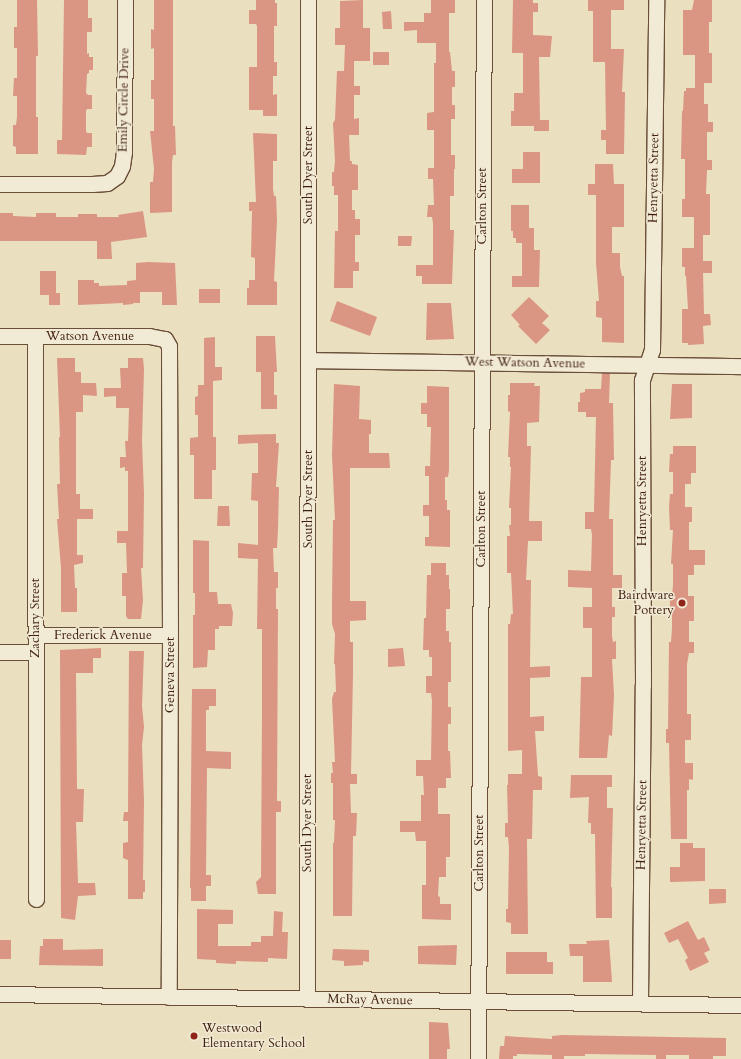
<!DOCTYPE html>
<html>
<head>
<meta charset="utf-8">
<style>
	body { margin:0 }
	#map { position:relative; width:741px; height:1059px; overflow:hidden; background:#eadfbf; font-family:Cardo,serif }
	div>[style] { position:absolute }
	.building>* { inset:0; background:#db9583 }
	.roads { filter:drop-shadow(1px 0 #6a4e38) drop-shadow(-1px 0 #6a4e38) drop-shadow(0 1px #6a4e38) drop-shadow(0 -1px #6a4e38) }
	.minor>* { height:15px; margin:-7.5px; padding:0 7.5px; transform-origin:7.5px; border-radius:7.5px; background:#f1ead5 }
	.dots>* { width:11px; height:11px; translate:-50% -50%; box-sizing:border-box; border:2px solid #f1ead5; border-radius:50% }
	span { translate:-50% -50%; white-space:nowrap; text-align:center; line-height:1.15; -webkit-text-stroke:3px #f1ead5; paint-order:stroke }
	.street-label { font-size:13px; color:#3f1e0b }
	.poi-label { font-size:13px; color:#3f1e0b }
	.right { translate:-100% -50%; text-align:right }
	.left { translate:0 -50%; text-align:left }
</style>
</head>
<body>
<div id="map">
	<div class="building">
		<i style="clip-path:polygon(17px 0,37px 0,38px 56px,36px 56px,36px 117px,38px 117px,38px 154px,16px 154px,16px 147px,13px 146px,13px 125px,16px 125px,17px 117px,17px 96px,13px 96px,14px 78px,17px 78px,17px 48px,14px 48px,14px 27px,17px 27px)"></i>
		<i style="clip-path:polygon(64px 0,88px 0,88px 18px,92px 18px,92px 32px,87px 32px,87px 54px,89px 53px,89px 57px,93px 57px,93px 70px,89px 70px,89px 73px,87px 74px,86px 93px,88px 95px,92px 95px,92px 109px,87px 109px,86px 111px,86px 131px,87px 133px,92px 133px,92px 147px,87px 147px,86px 155px,57px 154px,57px 140px,62px 140px)"></i>
		<i style="clip-path:polygon(154px 0,173px 0,173px 126px,175px 126px,176px 155px,173px 155px,172px 162px,172px 212px,150px 213px,150px 182px,153px 182px,154px 169px,150px 131px,154px 131px,154px 99px,151px 99px,151px 80px,154px 80px,154px 48px,151px 49px,151px 29px,154px 30px)"></i>
		<i style="clip-path:polygon(256px 0,275px 0,275px 3px,277px 3px,277px 26px,274px 26px,274px 62px,277px 62px,277px 76px,273px 76px,273px 95px,277px 94px,277px 116px,263px 116px,263px 110px,249px 110px,249px 67px,257px 67px,257px 26px,256px 24px,249px 24px,249px 10px,256px 10px)"></i>
		<i style="clip-path:polygon(363px 0,363px 28px,370px 28px,370px 61px,354px 61px,354px 86px,360px 86px,360px 95px,354px 95px,354px 119px,359px 118px,359px 135px,349px 135px,350px 161px,352px 161px,352px 164px,358px 165px,358px 190px,352px 190px,352px 210px,355px 210px,355px 219px,360px 219px,360px 235px,355px 235px,355px 262px,359px 262px,359px 271px,353px 271px,353px 288px,334px 288px,335px 231px,338px 231px,338px 195px,334px 195px,334px 186px,332px 186px,332px 172px,334px 172px,335px 161px,333px 123px,335px 120px,337px 71px,344px 71px,345px 45px,335px 45px,335px 28px,340px 28px,340px 1px)"></i>
		<i style="clip-path:polygon(431px 0,455px 0,455px 13px,449px 13px,449px 52px,450px 52px,452px 71px,455px 71px,455px 87px,452px 87px,452px 105px,455px 105px,455px 119px,451px 119px,451px 155px,455px 155px,455px 169px,454px 169px,454px 196px,450px 196px,450px 230px,454px 230px,452px 284px,422px 284px,422px 276px,416px 276px,416px 265px,433px 265px,433px 223px,432px 217px,427px 217px,428px 205px,434px 205px,433px 179px,428px 179px,428px 168px,434px 168px,434px 130px,427px 130px,427px 113px,434px 112px,434px 63px,436px 63px,436px 43px,417px 43px,417px 30px,404px 31px,404px 22px,424px 22px,424px 13px,431px 13px)"></i>
		<i style="clip-path:polygon(513px 0,533px 0,533px 3px,538px 3px,538px 12px,533px 12px,533px 35px,552px 36px,550px 57px,539px 57px,540px 120px,549px 120px,549px 131px,534px 131px,534px 126px,511px 126px,511px 111px,514px 111px,514px 93px,523px 93px,523px 53px,512px 53px)"></i>
		<i style="clip-path:polygon(588px 0,624px 0,624px 10px,611px 10px,611px 49px,624px 49px,622px 92px,625px 92px,624px 154px,606px 154px,606px 140px,601px 140px,601px 130px,606px 130px,605px 62px,593px 62px,593px 11px,588px 11px)"></i>
		<i style="clip-path:polygon(694px 0,712px 0,712px 22px,709px 22px,709px 53px,712px 53px,712px 83px,704px 83px,704px 104px,708px 104px,708px 122px,713px 122px,713px 132px,707px 132px,707px 160px,712px 160px,712px 170px,707px 170px,706px 194px,710px 194px,710px 235px,703px 235px,703px 261px,712px 261px,712px 273px,703px 273px,704px 314px,710px 314px,711px 325px,703px 326px,704px 344px,688px 345px,688px 343px,682px 343px,682px 309px,688px 309px,686px 276px,685px 276px,685px 267px,682px 267px,682px 248px,694px 248px,694px 217px,682px 217px,682px 199px,685px 199px,685px 159px,681px 159px,682px 111px,683px 111px,684px 91px,686px 91px,686px 88px,695px 88px,695px 55px,683px 55px,683px 10px,692px 10px)"></i>
		<i style="clip-path:polygon(391px 11px,392px 29px,383px 29px,382px 12px)"></i>
		<i style="clip-path:polygon(373px 52px,389px 52px,389px 65px,373px 65px)"></i>
		<i style="clip-path:polygon(253px 133px,277px 134px,277px 161px,273px 161px,273px 189px,274px 196px,276px 196px,277px 220px,274px 281px,277px 282px,277px 305px,247px 305px,247px 288px,249px 288px,249px 280px,255px 280px,255px 258px,251px 257px,252px 211px,249px 211px,249px 202px,256px 202px)"></i>
		<i style="clip-path:polygon(523px 152px,540px 152px,540px 183px,512px 183px,512px 169px,523px 169px)"></i>
		<i style="clip-path:polygon(595px 164px,613px 164px,614px 184px,624px 184px,624px 227px,612px 227px,612px 253px,620px 253px,620px 267px,622px 276px,624px 276px,624px 343px,602px 342px,602px 318px,596px 317px,596px 301px,599px 301px,596px 263px,596px 195px,588px 195px,588px 184px,595px 184px)"></i>
		<i style="clip-path:polygon(511px 205px,529px 205px,529px 228px,534px 228px,534px 250px,540px 250px,539px 287px,512px 287px,512px 276px,522px 276px,522px 243px,516px 243px,516px 238px,513px 238px,513px 231px,511px 231px)"></i>
		<i style="clip-path:polygon(143px 211px,147px 237px,111px 242px,112px 259px,97px 259px,97px 241px,0 241px,0 213px,13px 213px,13px 216px,36px 217px,36px 213px,56px 213px,56px 217px,78px 217px,78px 214px,97px 214px,97px 217px,119px 217px,118px 215px)"></i>
		<i style="clip-path:polygon(398px 236px,412px 236px,411px 246px,398px 246px)"></i>
		<i style="clip-path:polygon(148px 262px,175px 263px,177px 305px,162px 305px,162px 292px,140px 292px,140px 303px,133px 303px,133px 304px,123px 305px,123px 303px,78px 305px,78px 280px,94px 280px,94px 283px,99px 283px,99px 286px,127px 285px,127px 281px,136px 280px,136px 263px)"></i>
		<i style="clip-path:polygon(40px 271px,56px 271px,56px 293px,60px 293px,60px 305px,49px 305px,49px 295px,40px 295px)"></i>
		<i style="clip-path:polygon(199px 289px,220px 289px,220px 303px,199px 303px)"></i>
		<i style="clip-path:polygon(529px 297px,549px 316px,542px 323px,550px 330px,536px 344px,518px 326px,520px 325px,511px 315px)"></i>
		<i style="clip-path:polygon(337px 301px,377px 317px,370px 336px,330px 321px)"></i>
		<i style="clip-path:polygon(427px 303px,451px 303px,454px 339px,426px 340px)"></i>
		<i style="clip-path:polygon(256px 336px,275px 336px,277px 372px,274px 372px,274px 395px,277px 395px,277px 409px,261px 409px,261px 372px,256px 372px)"></i>
		<i style="clip-path:polygon(215px 337px,215px 367px,222px 367px,222px 380px,213px 381px,213px 437px,216px 437px,216px 470px,212px 470px,212px 499px,194px 499px,194px 455px,190px 455px,190px 438px,198px 437px,198px 415px,195px 415px,195px 397px,198px 396px,198px 385px,204px 385px,204px 338px)"></i>
		<i style="clip-path:polygon(57px 358px,75px 358px,75px 372px,81px 372px,81px 383px,96px 383px,97px 396px,83px 395px,83px 412px,76px 412px,76px 494px,80px 494px,80px 509px,93px 509px,93px 519px,77px 519px,77px 555px,83px 555px,83px 563px,74px 565px,75px 588px,77px 588px,77px 612px,61px 612px,61px 568px,57px 519px,59px 519px,57px 484px,60px 484px,59px 437px,60px 437px)"></i>
		<i style="clip-path:polygon(128px 358px,143px 358px,144px 369px,142px 441px,144px 494px,143px 568px,141px 568px,143px 600px,141px 619px,128px 619px,126px 616px,126px 596px,122px 596px,122px 573px,127px 573px,126px 543px,117px 543px,117px 531px,128px 531px,128px 471px,125px 471px,125px 467px,120px 468px,120px 457px,126px 457px,125px 441px,128px 441px,129px 408px,116px 408px,116px 396px,104px 397px,104px 388px,121px 388px,120px 368px,128px 368px)"></i>
		<i style="clip-path:polygon(602px 373px,610px 373px,609px 403px,613px 403px,614px 460px,611px 460px,609px 519px,613px 519px,613px 575px,622px 575px,622px 588px,612px 588px,612px 607px,615px 607px,615px 617px,612px 617px,612px 636px,613px 642px,616px 641px,616px 659px,612px 659px,614px 695px,612px 736px,609px 735px,607px 758px,579px 758px,581px 677px,592px 677px,592px 628px,583px 628px,583px 607px,592px 607px,592px 588px,568px 587px,568px 570px,591px 571px,592px 535px,591px 529px,585px 529px,585px 512px,594px 512px,596px 417px,586px 417px,586px 412px,578px 412px,578px 402px,580px 402px,580px 393px,585px 392px,585px 389px,601px 389px)"></i>
		<i style="clip-path:polygon(510px 383px,535px 383px,534px 386px,540px 386px,539px 422px,527px 423px,527px 446px,531px 446px,529px 521px,542px 521px,542px 541px,528px 541px,526px 580px,531px 580px,530px 667px,550px 666px,550px 677px,530px 678px,530px 717px,544px 716px,544px 731px,535px 731px,538px 776px,542px 777px,542px 790px,533px 790px,532px 839px,527px 839px,528px 934px,511px 934px,511px 923px,506px 922px,506px 909px,508px 909px,509px 848px,508px 837px,505px 837px,505px 823px,508px 823px,507px 785px,508px 785px,508px 774px,522px 774px,522px 750px,508px 751px,508px 624px,510px 624px,511px 614px,513px 614px,511px 573px,507px 573px,507px 536px,510px 536px,509px 525px,511px 525px,511px 508px,509px 508px,511px 467px,510px 467px,510px 457px,508px 457px,510px 412px,508px 411px,508px 395px,510px 395px)"></i>
		<i style="clip-path:polygon(334px 384px,360px 386px,359px 419px,371px 420px,371px 434px,369px 434px,369px 453px,389px 453px,390px 468px,350px 468px,350px 601px,366px 601px,366px 620px,350px 621px,350px 642px,353px 642px,353px 674px,351px 774px,357px 774px,357px 784px,350px 784px,351px 813px,357px 813px,356px 836px,353px 836px,352px 916px,333px 916px,333px 843px,334px 843px,335px 820px,333px 820px,333px 783px,331px 783px,331px 773px,333px 773px,332px 762px,335px 762px,332px 699px,334px 692px,336px 692px,335px 664px,334px 664px,335px 634px,332px 624px,332px 601px,333px 520px,335px 520px,332px 455px)"></i>
		<i style="clip-path:polygon(672px 384px,692px 384px,692px 418px,670px 419px)"></i>
		<i style="clip-path:polygon(427px 386px,449px 387px,449px 470px,448px 477px,445px 477px,445px 500px,447px 500px,447px 510px,450px 510px,450px 547px,425px 546px,425px 537px,429px 537px,429px 516px,423px 516px,423px 505px,429px 505px,429px 476px,425px 476px,425px 466px,430px 466px,431px 427px,427px 427px,427px 414px,421px 414px,421px 403px,427px 403px)"></i>
		<i style="clip-path:polygon(276px 434px,276px 443px,279px 443px,276px 487px,279px 487px,278px 529px,277px 548px,273px 548px,274px 572px,278px 572px,278px 588px,276px 588px,276px 609px,278px 609px,277px 801px,281px 801px,281px 812px,276px 812px,276px 894px,258px 894px,256px 882px,261px 877px,262px 711px,262px 629px,257px 629px,258px 559px,238px 558px,238px 543px,258px 545px,258px 501px,251px 500px,252px 473px,258px 473px,258px 443px,238px 444px,238px 435px)"></i>
		<i style="clip-path:polygon(673px 446px,696px 446px,696px 473px,691px 473px,691px 484px,685px 484px,685px 507px,692px 507px,692px 522px,689px 522px,689px 550px,705px 550px,705px 565px,694px 565px,694px 575px,688px 575px,688px 596px,694px 596px,694px 621px,689px 621px,689px 642px,694px 642px,694px 653px,689px 653px,687px 664px,687px 714px,691px 714px,691px 740px,685px 740px,685px 763px,693px 763px,693px 780px,689px 779px,689px 790px,687px 790px,687px 839px,671px 839px,669px 743px,666px 743px,666px 729px,668px 729px,669px 642px,671px 642px,672px 628px,672px 609px,670px 609px,670px 596px,672px 596px,673px 585px,673px 564px,671px 564px,673px 530px,670px 530px,669px 507px,670px 494px,673px 494px,673px 472px,669px 472px,670px 454px,673px 454px)"></i>
		<i style="clip-path:polygon(218px 506px,229px 506px,230px 526px,217px 526px)"></i>
		<i style="clip-path:polygon(193px 540px,209px 541px,209px 592px,217px 592px,218px 604px,231px 604px,233px 613px,232px 626px,219px 626px,219px 629px,215px 629px,215px 650px,208px 650px,207px 667px,193px 668px,193px 615px,195px 615px,195px 593px,193px 593px)"></i>
		<i style="clip-path:polygon(431px 563px,446px 563px,446px 575px,449px 575px,449px 589px,450px 589px,450px 609px,446px 609px,446px 631px,449px 631px,449px 642px,451px 642px,451px 682px,448px 682px,448px 707px,451px 707px,451px 724px,448px 724px,448px 751px,450px 751px,451px 778px,446px 778px,446px 788px,438px 788px,438px 814px,450px 814px,450px 857px,446px 857px,446px 877px,439px 877px,438px 896px,440px 897px,440px 904px,451px 904px,451px 920px,422px 919px,422px 885px,426px 885px,426px 841px,416px 841px,415px 832px,400px 832px,400px 821px,421px 821px,421px 795px,424px 795px,423px 776px,416px 776px,416px 760px,431px 760px,432px 701px,431px 693px,426px 693px,426px 676px,432px 676px,432px 657px,429px 657px,429px 650px,423px 650px,424px 618px,426px 618px,427px 575px,431px 575px)"></i>
		<i style="clip-path:polygon(101px 648px,101px 658px,93px 658px,93px 673px,76px 673px,77px 789px,84px 789px,83px 822px,76px 822px,78px 883px,95px 883px,96px 895px,78px 896px,75px 920px,61px 918px,60px 650px)"></i>
		<i style="clip-path:polygon(403px 648px,405px 666px,388px 667px,388px 649px)"></i>
		<i style="clip-path:polygon(129px 651px,144px 651px,142px 706px,144px 727px,142px 745px,144px 801px,143px 880px,145px 880px,145px 892px,143px 892px,143px 899px,128px 899px,128px 860px,123px 858px,123px 843px,128px 842px,128px 821px,123px 821px,124px 812px,128px 812px)"></i>
		<i style="clip-path:polygon(192px 689px,216px 689px,216px 706px,209px 706px,209px 710px,206px 710px,206px 751px,231px 752px,231px 769px,207px 768px,206px 875px,211px 875px,211px 886px,206px 886px,206px 901px,191px 901px,191px 888px,190px 888px)"></i>
		<i style="clip-path:polygon(571px 775px,612px 775px,612px 787px,607px 787px,607px 808px,613px 808px,611px 887px,612px 887px,612px 918px,596px 918px,595px 834px,591px 834px,591px 823px,588px 823px,589px 797px,570px 798px)"></i>
		<i style="clip-path:polygon(680px 843px,693px 843px,693px 848px,705px 848px,705px 881px,670px 882px,670px 867px,680px 867px)"></i>
		<i style="clip-path:polygon(709px 889px,726px 889px,726px 903px,709px 904px)"></i>
		<i style="clip-path:polygon(197px 909px,233px 910px,233px 924px,218px 924px,218px 946px,251px 946px,251px 942px,261px 942px,261px 936px,273px 936px,274px 911px,283px 912px,282px 932px,288px 932px,287px 959px,268px 958px,268px 962px,236px 961px,236px 964px,216px 963px,216px 960px,197px 959px)"></i>
		<i style="clip-path:polygon(688px 921px,698px 940px,704px 937px,710px 950px,704px 953px,709px 962px,690px 971px,685px 960px,688px 958px,678px 939px,669px 943px,664px 933px)"></i>
		<i style="clip-path:polygon(43px 939px,63px 939px,63px 950px,103px 949px,103px 966px,39px 965px,40px 946px,43px 946px)"></i>
		<i style="clip-path:polygon(0 940px,11px 940px,11px 959px,0 959px)"></i>
		<i style="clip-path:polygon(609px 940px,612px 982px,583px 982px,583px 956px,570px 956px,569px 944px,587px 944px,586px 941px)"></i>
		<i style="clip-path:polygon(457px 945px,456px 965px,418px 964px,418px 946px)"></i>
		<i style="clip-path:polygon(333px 949px,369px 950px,369px 962px,363px 961px,363px 965px,344px 966px,344px 961px,332px 960px)"></i>
		<i style="clip-path:polygon(506px 952px,547px 952px,547px 962px,553px 962px,553px 974px,506px 974px)"></i>
		<i style="clip-path:polygon(429px 1022px,448px 1023px,450px 1049px,447px 1049px,447px 1059px,429px 1059px)"></i>
		<i style="clip-path:polygon(562px 1035px,726px 1038px,726px 1056px,713px 1056px,713px 1059px,689px 1059px,689px 1055px,666px 1055px,666px 1059px,656px 1059px,656px 1055px,585px 1054px,585px 1056px,564px 1056px,564px 1059px,552px 1059px,552px 1055px,517px 1054px,517px 1056px,513px 1056px,513px 1059px,499px 1059px,500px 1046px,504px 1046px,505px 1036px,552px 1039px,552px 1036px)"></i>
	</div>
	<div class="roads">
		<div class="minor">
			<i style="left:0;top:184px;width:92px"></i>
			<i style="left:92px;top:184px;width:15px;rotate:-4deg"></i>
			<i style="left:107px;top:183px;width:12px;rotate:-35deg"></i>
			<i style="left:117px;top:176px;width:11px;rotate:-63deg"></i>
			<i style="left:122px;top:166px;width:14px;rotate:-82deg"></i>
			<i style="left:124px;top:152px;width:152px;rotate:-89.6deg"></i>
			<i style="left:0;top:336px;width:149px"></i>
			<i style="left:149px;top:336px;width:16px;rotate:11deg"></i>
			<i style="left:165px;top:339px;width:8px;rotate:60deg"></i>
			<i style="left:169px;top:346px;width:289px;rotate:89.8deg"></i>
			<i style="left:170px;top:635px;width:362px;rotate:90.2deg"></i>
			<i style="left:35px;top:336px;width:563px;rotate:89.9deg"></i>
			<i style="left:308px;top:360px;width:433px;rotate:0.8deg"></i>
			<i style="left:35px;top:635px;width:135px"></i>
			<i style="left:0;top:652px;width:35px"></i>
			<i style="left:0;top:994px;width:741px;rotate:0.85deg"></i>
			<i style="left:307px;top:999px;width:999px;rotate:-89.94deg"></i>
			<i style="left:640px;top:1003px;width:318px;rotate:-89.5deg"></i>
			<i style="left:643px;top:685px;width:305px;rotate:-90.2deg"></i>
			<i style="left:642px;top:380px;width:32px;rotate:-72deg"></i>
			<i style="left:652px;top:350px;width:350px;rotate:-89.3deg"></i>
			<i style="left:478px;top:1059px;width:1059px;rotate:-89.68deg"></i>
		</div>
	</div>
	<div class="dots">
		<i style="left:682px;top:603px;background:#8f2418"></i>
		<i style="left:194px;top:1036px;background:#8f2418"></i>
	</div>
	<div class="street-label">
		<span style="left:124px;top:100px;rotate:-89deg">Emily Circle Drive</span>
		<span style="left:308px;top:175px;rotate:-90deg">South Dyer Street</span>
		<span style="left:654px;top:178px;rotate:-89deg">Henryetta Street</span>
		<span style="left:482px;top:206px;rotate:-90deg">Carlton Street</span>
		<span style="left:90px;top:336px">Watson Avenue</span>
		<span style="left:525px;top:363px;rotate:1deg">West Watson Avenue</span>
		<span style="left:308px;top:499px;rotate:-90deg">South Dyer Street</span>
		<span style="left:642px;top:501px;rotate:-90deg">Henryetta Street</span>
		<span style="left:481px;top:529px;rotate:-90deg">Carlton Street</span>
		<span style="left:35px;top:618px;rotate:-90deg">Zachary Street</span>
		<span style="left:103px;top:635px">Frederick Avenue</span>
		<span style="left:170px;top:675px;rotate:-90deg">Geneva Street</span>
		<span style="left:307px;top:823px;rotate:-90deg">South Dyer Street</span>
		<span style="left:642px;top:825px;rotate:-89deg">Henryetta Street</span>
		<span style="left:479px;top:853px;rotate:-90deg">Carlton Street</span>
		<span style="left:370px;top:1000px;rotate:1deg">McRay Avenue</span>
	</div>
	<div class="poi-label">
		<span class="right" style="left:674px;top:603px">Bairdware<br>Pottery</span>
		<span class="left" style="left:202px;top:1036px">Westwood<br>Elementary School</span>
	</div>
</div>
</body>
</html>
